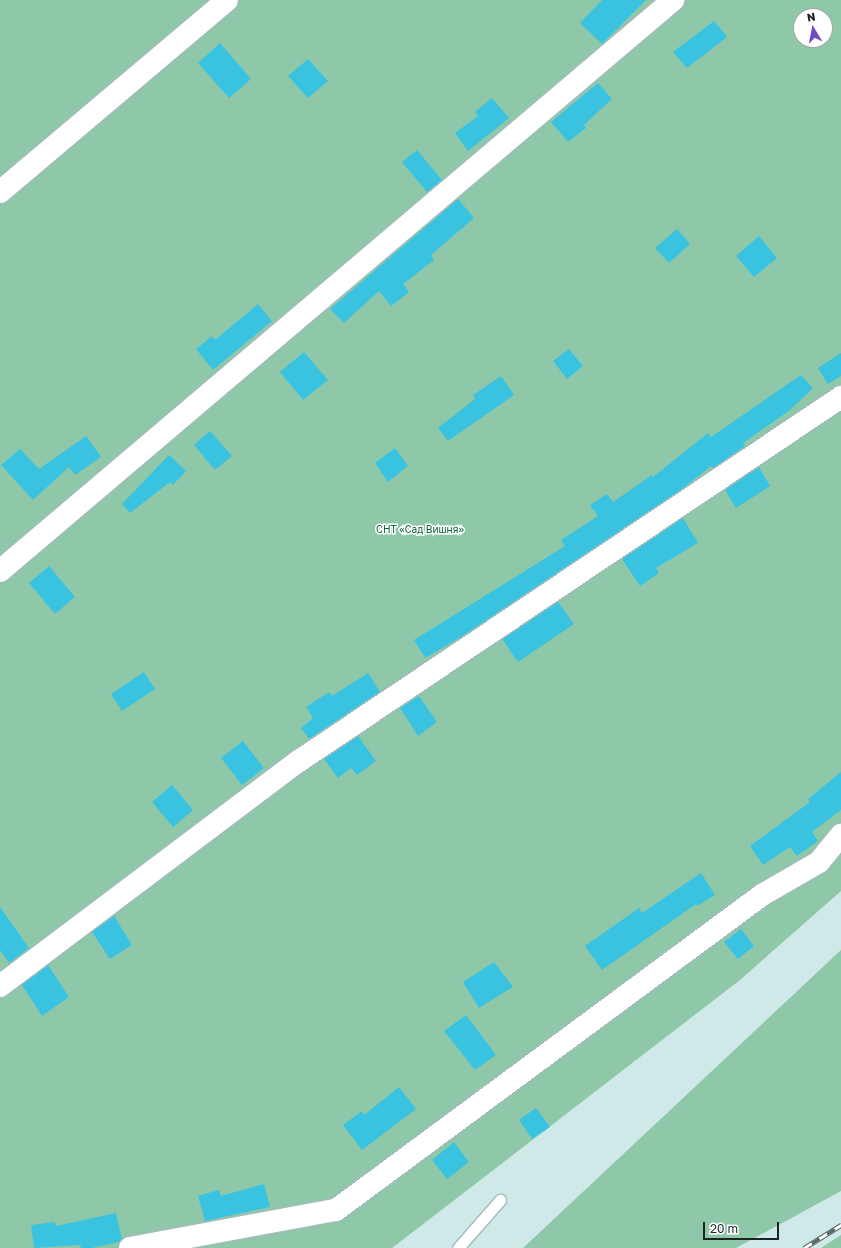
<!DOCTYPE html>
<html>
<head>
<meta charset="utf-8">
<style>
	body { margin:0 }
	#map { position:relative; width:841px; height:1248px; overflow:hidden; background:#cfe8e8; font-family:"Golos Text",sans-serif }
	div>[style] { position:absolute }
	.green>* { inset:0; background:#8fc8a8 }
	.building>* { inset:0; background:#3ac2e1 }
	.roads { filter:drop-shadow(1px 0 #a3bbbc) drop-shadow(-1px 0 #a3bbbc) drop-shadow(0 1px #a3bbbc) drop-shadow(0 -1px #a3bbbc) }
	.service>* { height:11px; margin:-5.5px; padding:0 5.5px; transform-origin:5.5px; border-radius:5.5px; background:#fff }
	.minor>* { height:22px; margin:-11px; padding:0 11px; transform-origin:11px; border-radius:11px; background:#fff }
	.rail>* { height:4.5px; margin-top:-2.25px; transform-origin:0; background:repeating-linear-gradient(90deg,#fff 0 9px,#586767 0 18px); box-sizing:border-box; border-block:1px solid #586767 }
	span { translate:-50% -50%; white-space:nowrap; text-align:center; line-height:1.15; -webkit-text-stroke:3px #fff; paint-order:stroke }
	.park-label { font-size:10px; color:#146040 }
	.north { position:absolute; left:793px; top:8px; width:40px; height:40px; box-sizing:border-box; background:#fff; border:1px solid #a4a7a7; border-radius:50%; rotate:350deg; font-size:11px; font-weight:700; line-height:16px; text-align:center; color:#1b2424 }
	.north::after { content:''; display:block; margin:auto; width:14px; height:18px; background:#704bc4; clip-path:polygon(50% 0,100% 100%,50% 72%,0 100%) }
	.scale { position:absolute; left:703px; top:1222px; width:76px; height:18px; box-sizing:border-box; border:2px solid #1b2424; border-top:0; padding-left:5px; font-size:12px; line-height:14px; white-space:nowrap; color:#1b2424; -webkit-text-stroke:3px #fff; paint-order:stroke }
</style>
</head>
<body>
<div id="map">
	<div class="green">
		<i style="clip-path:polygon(evenodd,0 0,841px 0,841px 891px,740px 980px,392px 1248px,0 1248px,0 0,801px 16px,825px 16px,825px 40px,801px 40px,801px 16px)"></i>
		<i style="clip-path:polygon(841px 950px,841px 1191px,736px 1248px,523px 1248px)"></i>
		<i style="clip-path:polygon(841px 1235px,841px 1248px,821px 1248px)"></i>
	</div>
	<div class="building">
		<i style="clip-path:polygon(602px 0,646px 0,602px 44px,580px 23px)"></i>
		<i style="clip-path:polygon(714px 21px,727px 37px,687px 68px,673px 52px)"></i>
		<i style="clip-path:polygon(220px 43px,251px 79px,229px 98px,198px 63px)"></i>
		<i style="clip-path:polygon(308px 59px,328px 81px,308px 98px,288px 76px)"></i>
		<i style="clip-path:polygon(598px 83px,612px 99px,584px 125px,586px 128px,568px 142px,551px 122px)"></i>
		<i style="clip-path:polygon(492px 98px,509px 118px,468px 151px,455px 133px,478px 116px,475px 112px)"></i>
		<i style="clip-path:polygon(417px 150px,442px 180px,427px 192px,402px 162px)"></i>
		<i style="clip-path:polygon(458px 199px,474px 218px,431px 255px,434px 260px,403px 284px,409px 292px,391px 306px,379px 291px,344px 323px,330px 309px)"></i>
		<i style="clip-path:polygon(677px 229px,690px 244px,669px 263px,655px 248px)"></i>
		<i style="clip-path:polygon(759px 236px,777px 258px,754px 277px,736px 256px)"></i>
		<i style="clip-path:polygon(258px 304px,272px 321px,213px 370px,196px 349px,212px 336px,215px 340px)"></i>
		<i style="clip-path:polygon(569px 349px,583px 366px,567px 379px,553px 361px)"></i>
		<i style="clip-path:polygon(304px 352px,328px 380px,303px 400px,280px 372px)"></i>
		<i style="clip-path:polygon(841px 353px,841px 376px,828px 384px,818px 368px)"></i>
		<i style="clip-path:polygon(801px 375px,813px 388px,790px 410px,743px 443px,745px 446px,713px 468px,711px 466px,678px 492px,461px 637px,425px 658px,414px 640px,565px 546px,561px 540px,598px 516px,590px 505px,607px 494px,613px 502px,652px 475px,653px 477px,708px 433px,711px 437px)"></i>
		<i style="clip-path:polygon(501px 376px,514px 395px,448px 441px,438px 428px,475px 399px,473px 395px)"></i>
		<i style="clip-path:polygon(210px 431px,232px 456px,215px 470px,194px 445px)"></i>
		<i style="clip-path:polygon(86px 436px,101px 457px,75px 475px,69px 467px,33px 500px,1px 465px,20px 449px,39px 469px)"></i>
		<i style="clip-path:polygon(395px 448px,408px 466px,388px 482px,375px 463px)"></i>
		<i style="clip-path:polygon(169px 455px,186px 471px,173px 485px,170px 482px,130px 513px,122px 504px)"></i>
		<i style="clip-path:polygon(759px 467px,770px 486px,736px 508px,725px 490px)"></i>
		<i style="clip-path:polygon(683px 518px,698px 543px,656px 568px,659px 573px,640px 586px,622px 559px)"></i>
		<i style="clip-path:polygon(49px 566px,75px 597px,55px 614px,29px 583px)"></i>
		<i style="clip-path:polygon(558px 602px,574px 624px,518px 662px,502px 639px)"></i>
		<i style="clip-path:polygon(144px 672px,155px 689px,122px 711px,111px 694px)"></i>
		<i style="clip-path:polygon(368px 673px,380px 692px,309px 739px,301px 728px,313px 718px,306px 707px,329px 692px,332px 696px)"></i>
		<i style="clip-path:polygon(419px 696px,437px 722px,418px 736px,400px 708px)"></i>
		<i style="clip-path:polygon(358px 736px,376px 761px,357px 775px,351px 768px,338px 778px,324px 759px)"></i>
		<i style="clip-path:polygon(243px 741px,264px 768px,242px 785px,221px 758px)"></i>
		<i style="clip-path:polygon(841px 772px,841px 810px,812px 832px,818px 841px,797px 856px,790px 847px,763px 865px,750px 846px,810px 802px,808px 799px)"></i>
		<i style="clip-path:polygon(172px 785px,193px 810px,173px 827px,152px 802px)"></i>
		<i style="clip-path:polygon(701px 873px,715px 895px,697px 906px,696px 904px,602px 970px,585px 946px,639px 908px,642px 913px)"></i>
		<i style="clip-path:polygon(0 907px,29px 948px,9px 963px,0 950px)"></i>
		<i style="clip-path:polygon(114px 916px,132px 945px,110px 959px,92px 932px)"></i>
		<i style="clip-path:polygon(741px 929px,754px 946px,738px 959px,724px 942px)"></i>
		<i style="clip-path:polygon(494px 962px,513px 987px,479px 1008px,463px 982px)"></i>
		<i style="clip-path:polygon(48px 965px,69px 997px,42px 1016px,22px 985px)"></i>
		<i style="clip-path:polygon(466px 1015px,496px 1055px,475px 1070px,444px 1031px)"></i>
		<i style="clip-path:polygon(399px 1087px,416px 1109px,362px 1150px,343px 1125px,362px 1111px,364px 1115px)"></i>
		<i style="clip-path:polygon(536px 1108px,550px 1127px,532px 1139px,519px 1120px)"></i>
		<i style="clip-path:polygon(454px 1142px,469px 1162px,447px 1179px,432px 1160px)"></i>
		<i style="clip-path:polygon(264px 1184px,270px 1207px,205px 1221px,198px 1196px,219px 1190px,221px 1196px)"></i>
		<i style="clip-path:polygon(116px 1213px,122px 1239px,119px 1242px,92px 1248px,81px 1248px,80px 1245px,34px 1248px,31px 1225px,55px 1222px,56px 1226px)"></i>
	</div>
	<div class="roads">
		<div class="service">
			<i style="left:458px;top:1248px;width:64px;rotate:-48.8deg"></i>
		</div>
		<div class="minor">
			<i style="left:0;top:192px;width:297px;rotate:-40.2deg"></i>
			<i style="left:0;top:571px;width:883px;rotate:-40.31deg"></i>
			<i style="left:0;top:986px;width:374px;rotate:-37deg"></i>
			<i style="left:299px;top:761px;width:653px;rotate:-33.88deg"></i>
			<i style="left:130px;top:1248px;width:209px;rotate:-10.5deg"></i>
			<i style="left:336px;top:1210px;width:530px;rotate:-36.48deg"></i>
			<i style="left:762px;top:895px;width:66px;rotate:-30.1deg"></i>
			<i style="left:819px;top:862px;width:35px;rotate:-51deg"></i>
		</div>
	</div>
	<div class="rail">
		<i style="left:804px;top:1248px;width:44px;rotate:-31.9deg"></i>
	</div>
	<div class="park-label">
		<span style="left:420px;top:530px">СНТ «Сад Вишня»</span>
	</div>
	<div class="north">N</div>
	<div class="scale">20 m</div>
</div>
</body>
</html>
